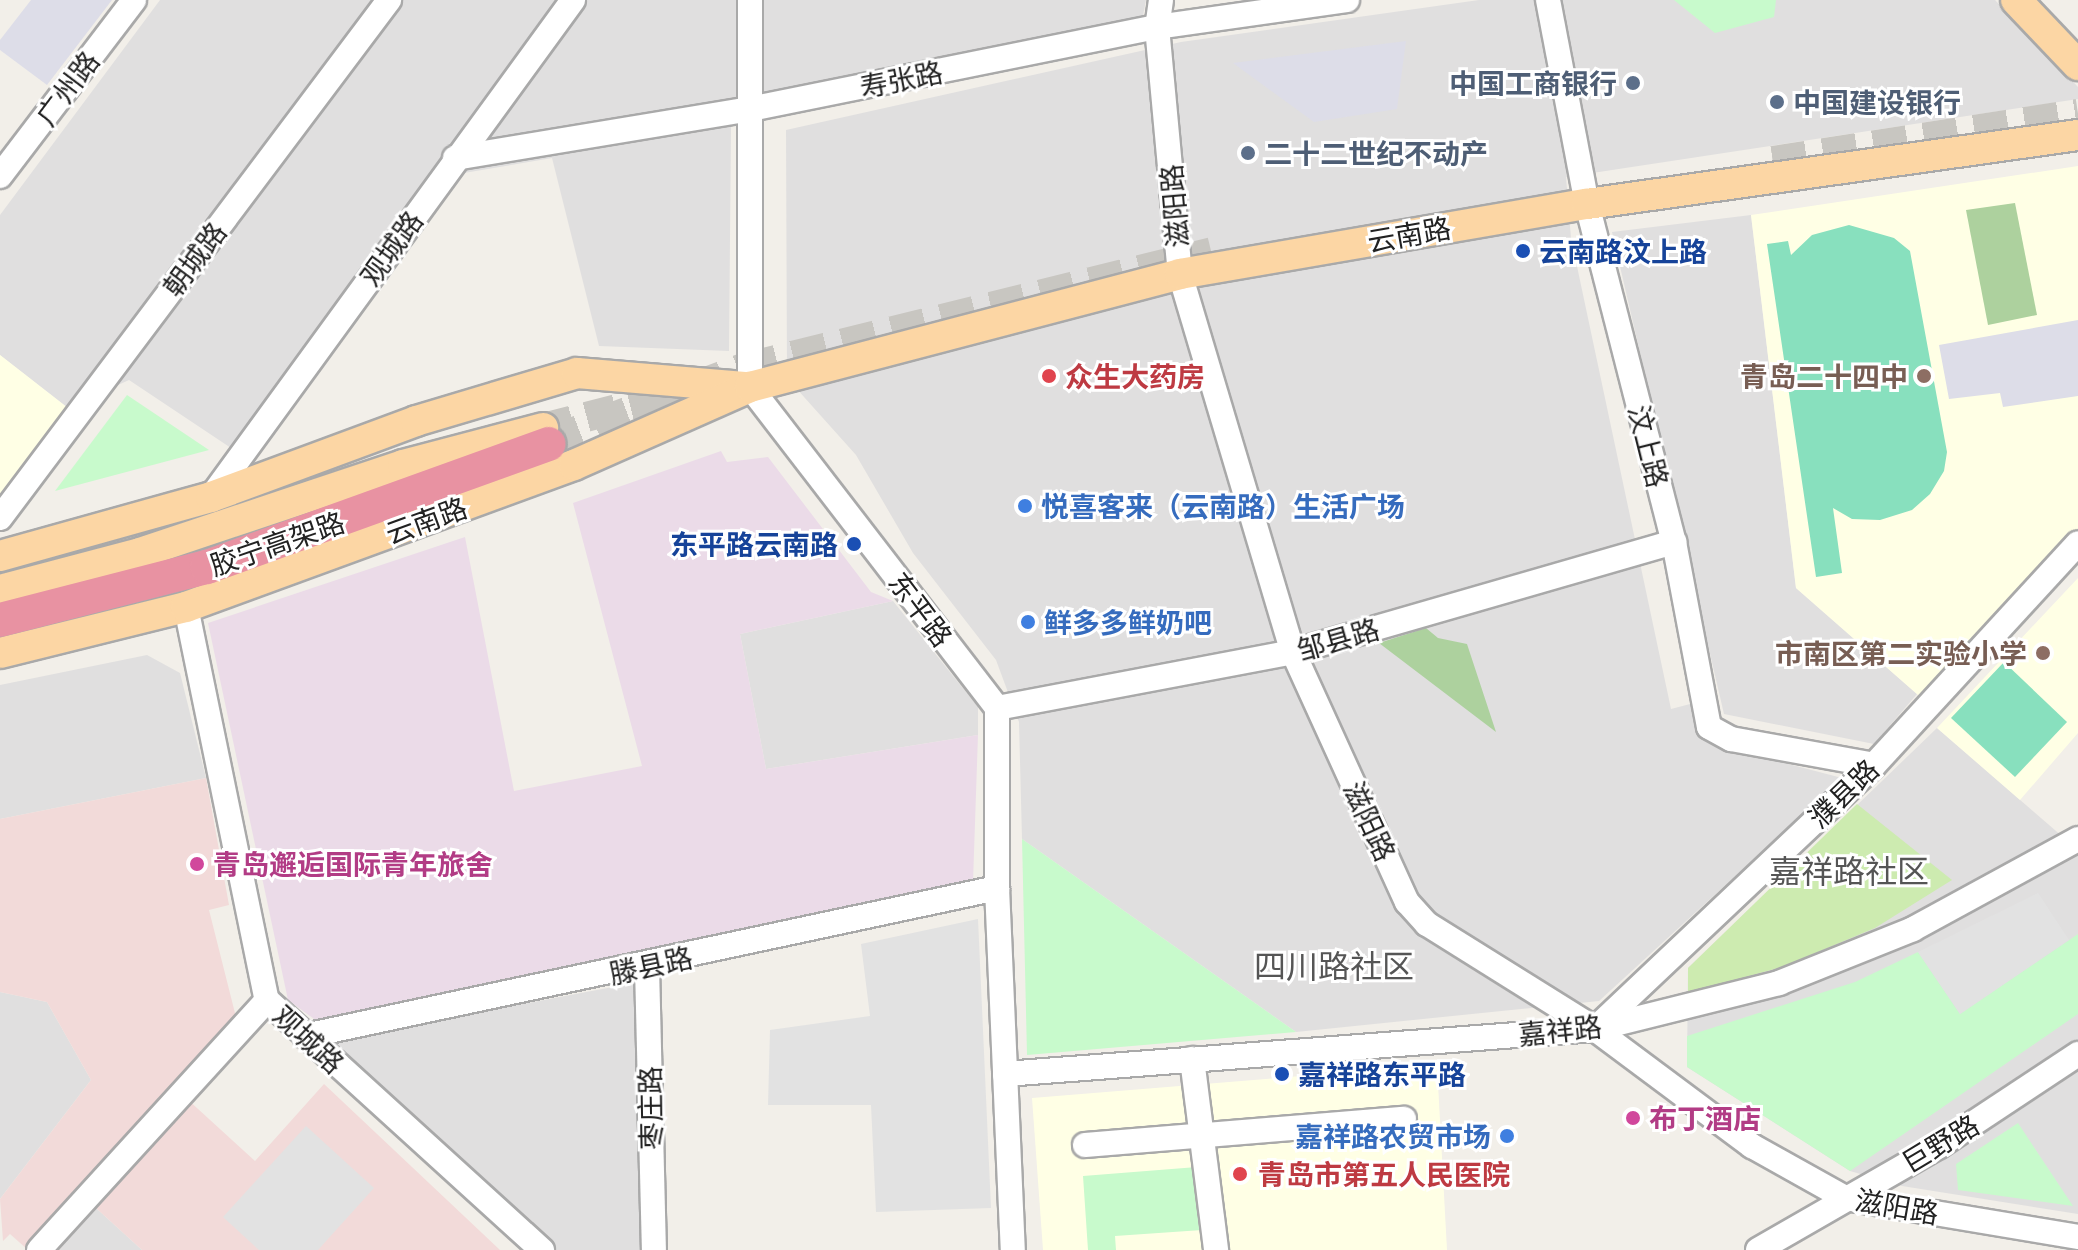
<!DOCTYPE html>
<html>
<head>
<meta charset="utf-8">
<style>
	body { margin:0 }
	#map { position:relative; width:2078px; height:1250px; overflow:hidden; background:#f2efe9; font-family:"Noto Sans","Noto Sans SC",sans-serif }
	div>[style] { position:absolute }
	.residential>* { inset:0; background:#e0dfdf }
	.commercial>* { inset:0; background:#f2dad9 }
	.industrial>* { inset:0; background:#ebdbe8 }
	.education>* { inset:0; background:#ffffe5 }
	.grass>* { inset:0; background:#cdebb0 }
	.forest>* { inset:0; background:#add19e }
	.park>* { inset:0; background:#c8facc }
	.pitch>* { inset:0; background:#88e0be }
	.parking>* { inset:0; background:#e2e2e2 }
	.plaza>* { inset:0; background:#dddde8 }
	.major-tunnel>* { height:30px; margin-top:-15px; transform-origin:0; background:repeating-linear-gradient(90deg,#c8c6c1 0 30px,transparent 0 45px) }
	.highway-tunnel>* { height:34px; margin-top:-17px; transform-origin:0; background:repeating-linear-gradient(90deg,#c8c6c1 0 34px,transparent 0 51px) }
	.roads { filter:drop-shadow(2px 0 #a9a9a9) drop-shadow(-2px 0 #a9a9a9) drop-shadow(0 2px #a9a9a9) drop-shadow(0 -2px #a9a9a9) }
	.minor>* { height:24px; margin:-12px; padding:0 12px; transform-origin:12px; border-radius:12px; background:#fff }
	.major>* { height:30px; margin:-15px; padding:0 15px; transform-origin:15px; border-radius:15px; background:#fcd6a4 }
	.highway>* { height:34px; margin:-17px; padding:0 17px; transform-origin:17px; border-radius:17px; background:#e892a2 }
	.dots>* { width:22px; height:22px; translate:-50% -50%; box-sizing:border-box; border:4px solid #fff; border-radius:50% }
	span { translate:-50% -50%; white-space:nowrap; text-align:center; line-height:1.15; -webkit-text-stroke:6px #fff; paint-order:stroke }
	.street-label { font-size:28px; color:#222 }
	.service-label { font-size:28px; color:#4e5e75; font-weight:700 }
	.right { translate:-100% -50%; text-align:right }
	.left { translate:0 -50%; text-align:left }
	.transit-label { font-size:28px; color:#164399; font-weight:700 }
	.health-label { font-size:28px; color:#be3a42; font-weight:700 }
	.education-label { font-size:28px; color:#785e54; font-weight:700 }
	.shop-label { font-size:28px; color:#366cbe; font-weight:700 }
	.hotel-label { font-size:28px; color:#b23c85; font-weight:700 }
	.quarter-label { font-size:32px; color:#555 }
</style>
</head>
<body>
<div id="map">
	<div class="residential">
		<i style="clip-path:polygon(160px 0,1146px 0,1143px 16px,774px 92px,731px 127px,729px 351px,599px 346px,552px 158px,464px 173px,249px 460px,129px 380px,68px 408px,0 355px,0 215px)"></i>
		<i style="clip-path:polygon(1479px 0,1995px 0,2078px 87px,2078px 99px,1566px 177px,1571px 238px,1671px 709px,1694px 703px,1720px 746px,1842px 778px,1599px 1001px,1296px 1032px,1022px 839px,1019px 722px,996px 660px,913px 553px,856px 455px,787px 378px,786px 130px,1181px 42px)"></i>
		<i style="clip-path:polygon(1751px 215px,1796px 588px,1917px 694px,1874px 744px,1724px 714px,1612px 232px)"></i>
		<i style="clip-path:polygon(893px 601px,978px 707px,978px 735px,766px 769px,740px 634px)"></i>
		<i style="clip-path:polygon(147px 655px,180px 673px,206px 778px,0 819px,0 685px)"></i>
		<i style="clip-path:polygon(1937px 728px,2078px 850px,2078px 1214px,1902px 1186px,1850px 1171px,1687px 1067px,1688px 968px)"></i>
		<i style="clip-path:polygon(634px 983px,640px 1250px,555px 1250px,326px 1041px)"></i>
		<i style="clip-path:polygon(0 992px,47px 1002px,91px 1080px,0 1199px)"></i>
		<i style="clip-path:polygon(85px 1198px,142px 1250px,39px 1250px)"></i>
	</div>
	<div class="commercial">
		<i style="clip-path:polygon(206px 778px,229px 905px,209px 910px,238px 1025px,28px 1250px,10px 1234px,3px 1241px,0 1199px,91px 1080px,47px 1002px,0 992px,0 819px)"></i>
		<i style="clip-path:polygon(324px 1084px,500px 1250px,142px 1250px,85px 1198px,186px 1098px,255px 1161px)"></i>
	</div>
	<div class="industrial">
		<i style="clip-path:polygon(721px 451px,727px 462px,768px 457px,871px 592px,893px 601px,740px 634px,766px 769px,978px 735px,973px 882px,321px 1024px,288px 1000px,208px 623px,465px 537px,514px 791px,642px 766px,573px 503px)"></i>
	</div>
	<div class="education">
		<i style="clip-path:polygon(2078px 166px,2078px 537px,1926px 702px,1796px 588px,1751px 215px)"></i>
		<i style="clip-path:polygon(0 355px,68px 408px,0 496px)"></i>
		<i style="clip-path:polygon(2078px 578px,2078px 733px,2020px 800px,1937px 728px)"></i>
		<i style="clip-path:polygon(1437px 1065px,1447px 1250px,1043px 1250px,1032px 1098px)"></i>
	</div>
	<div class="grass">
		<i style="clip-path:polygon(1857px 804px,1952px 880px,1875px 928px,1782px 967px,1688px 993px,1688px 968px)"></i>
	</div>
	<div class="forest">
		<i style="clip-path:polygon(2015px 203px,2037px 315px,1988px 325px,1966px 210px)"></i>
		<i style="clip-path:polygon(1426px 628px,1438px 638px,1467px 644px,1496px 732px,1379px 643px)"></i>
	</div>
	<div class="park">
		<i style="clip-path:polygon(1674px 0,1776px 0,1774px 17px,1715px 33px)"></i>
		<i style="clip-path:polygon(127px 395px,209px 450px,55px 491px)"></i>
		<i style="clip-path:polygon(1022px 839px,1296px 1032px,1027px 1055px)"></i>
		<i style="clip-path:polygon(2078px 934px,2078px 1014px,1850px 1171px,1687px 1067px,1687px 1036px,1855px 982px,1918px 952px,1960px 1014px)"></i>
		<i style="clip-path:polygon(2018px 1123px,2073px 1206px,1958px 1190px,1956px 1164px)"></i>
		<i style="clip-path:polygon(1197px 1167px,1202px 1230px,1115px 1236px,1116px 1250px,1088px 1250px,1083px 1176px)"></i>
	</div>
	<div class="pitch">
		<i style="clip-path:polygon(1849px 225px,1894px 238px,1910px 251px,1947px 452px,1944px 471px,1930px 494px,1912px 510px,1880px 520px,1852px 519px,1833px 508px,1842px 573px,1816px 577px,1767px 244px,1788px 241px,1791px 255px,1812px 235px)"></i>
		<i style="clip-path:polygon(2004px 662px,2067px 722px,2015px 777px,1951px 718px)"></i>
	</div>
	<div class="parking">
		<i style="clip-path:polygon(2038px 893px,2069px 940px,1960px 1014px,1918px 952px)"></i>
		<i style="clip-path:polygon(978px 919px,991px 1208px,876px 1212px,871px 1105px,768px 1105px,770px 1030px,870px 1016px,861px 944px)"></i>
		<i style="clip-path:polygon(306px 1126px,374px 1188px,318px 1250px,259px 1250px,223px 1217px)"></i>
	</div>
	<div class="plaza">
		<i style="clip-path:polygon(31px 0,112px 0,47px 85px,0 50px,0 40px)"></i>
		<i style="clip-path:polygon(1406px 41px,1397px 109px,1314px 122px,1233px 63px)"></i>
		<i style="clip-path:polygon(2078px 320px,2078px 396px,2003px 407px,2000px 393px,1949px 399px,1939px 345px)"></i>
	</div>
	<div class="major-tunnel">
		<i style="left:543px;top:428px;width:145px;rotate:-14.4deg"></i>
	</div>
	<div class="highway-tunnel">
		<i style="left:1773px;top:163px;width:309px;rotate:-8.8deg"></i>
		<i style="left:548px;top:444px;width:210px;rotate:-20.7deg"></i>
		<i style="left:744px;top:370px;width:482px;rotate:-13.9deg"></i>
	</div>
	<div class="roads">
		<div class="minor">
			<i style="left:750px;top:0;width:387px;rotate:90deg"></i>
			<i style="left:750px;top:387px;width:405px;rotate:52.4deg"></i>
			<i style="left:997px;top:708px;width:180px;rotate:90deg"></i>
			<i style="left:997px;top:888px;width:362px;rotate:87.5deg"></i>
			<i style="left:1161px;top:0;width:27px;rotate:98deg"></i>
			<i style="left:1157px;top:27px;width:248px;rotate:84.7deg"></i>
			<i style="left:1180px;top:274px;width:395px;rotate:73.4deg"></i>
			<i style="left:1293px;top:652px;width:275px;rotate:65.5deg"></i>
			<i style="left:1407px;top:902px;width:30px;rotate:48deg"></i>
			<i style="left:1427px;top:924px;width:198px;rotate:32deg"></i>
			<i style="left:1595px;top:1029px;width:196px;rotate:36.7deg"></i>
			<i style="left:1752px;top:1146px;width:107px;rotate:29.2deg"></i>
			<i style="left:1845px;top:1198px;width:236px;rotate:9.5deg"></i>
			<i style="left:1548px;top:0;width:208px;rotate:79.2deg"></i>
			<i style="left:1587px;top:204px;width:349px;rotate:75.6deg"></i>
			<i style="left:1674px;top:542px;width:188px;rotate:79.3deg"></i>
			<i style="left:1709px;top:727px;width:25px;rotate:29deg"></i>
			<i style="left:1731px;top:739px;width:145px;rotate:10.3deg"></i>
			<i style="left:455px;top:158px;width:299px;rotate:-9.4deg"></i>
			<i style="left:750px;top:109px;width:415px;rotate:-11.4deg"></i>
			<i style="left:1157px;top:27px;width:192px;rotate:-8.1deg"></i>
			<i style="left:0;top:176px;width:221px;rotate:-52.7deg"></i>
			<i style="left:211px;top:497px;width:615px;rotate:-53.93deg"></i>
			<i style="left:0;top:518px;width:648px;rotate:-53.09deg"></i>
			<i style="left:186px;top:607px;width:401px;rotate:78.4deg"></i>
			<i style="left:267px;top:1000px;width:372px;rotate:42.3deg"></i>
			<i style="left:997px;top:708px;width:301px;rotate:-10.7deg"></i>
			<i style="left:1293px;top:652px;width:397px;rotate:-16.1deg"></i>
			<i style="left:647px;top:967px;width:283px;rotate:88.6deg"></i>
			<i style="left:1597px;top:1027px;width:381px;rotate:-43.4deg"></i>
			<i style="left:1874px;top:765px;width:301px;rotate:-47.4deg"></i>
			<i style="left:305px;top:1036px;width:708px;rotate:-12.07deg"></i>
			<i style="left:1192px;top:1059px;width:193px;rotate:82.8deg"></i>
			<i style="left:1005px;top:1074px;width:592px;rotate:-4.36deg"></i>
			<i style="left:1595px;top:1029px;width:190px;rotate:-14deg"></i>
			<i style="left:1779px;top:983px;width:144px;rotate:-21.9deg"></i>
			<i style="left:1913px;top:929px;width:188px;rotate:-28.6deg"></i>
			<i style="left:1085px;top:1145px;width:320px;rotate:-4.7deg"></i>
			<i style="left:39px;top:1250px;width:338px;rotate:-47.6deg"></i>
			<i style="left:1758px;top:1250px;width:209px;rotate:-29.9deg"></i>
			<i style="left:1939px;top:1146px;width:167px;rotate:-33.5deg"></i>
		</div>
		<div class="major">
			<i style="left:2016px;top:0;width:90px;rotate:46.4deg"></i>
			<i style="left:0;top:556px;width:219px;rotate:-15.6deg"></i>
			<i style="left:211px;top:497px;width:219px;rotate:-20.3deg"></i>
			<i style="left:416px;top:421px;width:168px;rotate:-16.6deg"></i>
			<i style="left:577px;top:373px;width:168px;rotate:4.8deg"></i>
			<i style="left:0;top:590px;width:145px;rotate:-14.8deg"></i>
			<i style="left:140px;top:553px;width:277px;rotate:-18.5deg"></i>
			<i style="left:403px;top:465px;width:145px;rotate:-14.8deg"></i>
			<i style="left:0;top:653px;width:192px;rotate:-13.9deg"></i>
			<i style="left:186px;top:607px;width:413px;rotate:-20.1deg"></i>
			<i style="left:574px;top:465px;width:193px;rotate:-23.9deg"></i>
			<i style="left:750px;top:387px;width:445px;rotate:-14.7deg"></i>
			<i style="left:1180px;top:274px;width:413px;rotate:-9.8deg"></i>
			<i style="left:1587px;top:204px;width:496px;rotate:-8deg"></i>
		</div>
		<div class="highway">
			<i style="left:0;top:620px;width:214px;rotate:-14.4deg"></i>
			<i style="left:207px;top:567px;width:363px;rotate:-19.8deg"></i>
		</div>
	</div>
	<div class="dots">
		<i style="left:1633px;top:83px;background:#5c6f8a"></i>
		<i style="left:1777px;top:102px;background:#5c6f8a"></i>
		<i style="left:1248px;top:153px;background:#5c6f8a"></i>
		<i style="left:1523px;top:251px;background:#1a4fb4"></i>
		<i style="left:1049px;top:376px;background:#e0444e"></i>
		<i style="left:1924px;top:376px;background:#8d6e63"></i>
		<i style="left:1025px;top:506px;background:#3f7fe0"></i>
		<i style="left:854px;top:544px;background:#1a4fb4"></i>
		<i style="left:1028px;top:622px;background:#3f7fe0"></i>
		<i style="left:2043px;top:653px;background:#8d6e63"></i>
		<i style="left:197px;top:864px;background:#d1479c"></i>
		<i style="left:1282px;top:1074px;background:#1a4fb4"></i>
		<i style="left:1633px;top:1118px;background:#d1479c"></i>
		<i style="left:1507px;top:1136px;background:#3f7fe0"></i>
		<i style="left:1240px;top:1174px;background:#e0444e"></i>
	</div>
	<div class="street-label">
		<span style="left:901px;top:79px;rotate:-11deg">寿张路</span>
		<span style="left:67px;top:88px;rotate:-53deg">广州路</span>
		<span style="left:1174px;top:206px;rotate:-95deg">滋阳路</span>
		<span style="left:1409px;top:234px;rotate:-10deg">云南路</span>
		<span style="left:391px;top:248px;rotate:-54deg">观城路</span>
		<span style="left:194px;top:259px;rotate:-53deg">朝城路</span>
		<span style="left:1649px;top:446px;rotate:76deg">汶上路</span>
		<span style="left:426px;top:520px;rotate:-20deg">云南路</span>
		<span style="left:277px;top:543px;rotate:-19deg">胶宁高架路</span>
		<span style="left:921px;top:609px;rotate:53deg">东平路</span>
		<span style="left:1338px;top:639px;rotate:-16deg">邹县路</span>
		<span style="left:1843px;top:793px;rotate:-44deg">濮县路</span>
		<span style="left:1370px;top:821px;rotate:65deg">滋阳路</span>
		<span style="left:651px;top:965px;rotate:-12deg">滕县路</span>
		<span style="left:1560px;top:1030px;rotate:-6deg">嘉祥路</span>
		<span style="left:309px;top:1039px;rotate:43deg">观城路</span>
		<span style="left:650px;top:1108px;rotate:-91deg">枣庄路</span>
		<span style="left:1940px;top:1143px;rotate:-31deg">巨野路</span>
		<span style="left:1897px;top:1206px;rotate:10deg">滋阳路</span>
	</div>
	<div class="service-label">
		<span class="right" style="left:1617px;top:83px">中国工商银行</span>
		<span class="left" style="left:1793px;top:102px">中国建设银行</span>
		<span class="left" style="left:1264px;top:153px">二十二世纪不动产</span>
	</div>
	<div class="transit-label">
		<span class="left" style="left:1539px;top:251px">云南路汶上路</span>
		<span class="right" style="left:838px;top:544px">东平路云南路</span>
		<span class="left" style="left:1298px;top:1074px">嘉祥路东平路</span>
	</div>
	<div class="health-label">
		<span class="left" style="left:1065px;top:376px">众生大药房</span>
		<span class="left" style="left:1258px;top:1174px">青岛市第五人民医院</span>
	</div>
	<div class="education-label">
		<span class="right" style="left:1908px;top:376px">青岛二十四中</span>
		<span class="right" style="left:2027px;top:653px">市南区第二实验小学</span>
	</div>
	<div class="shop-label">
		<span class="left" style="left:1041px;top:506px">悦喜客来（云南路）生活广场</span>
		<span class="left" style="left:1044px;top:622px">鲜多多鲜奶吧</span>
		<span class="right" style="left:1491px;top:1136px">嘉祥路农贸市场</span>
	</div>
	<div class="hotel-label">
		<span class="left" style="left:213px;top:864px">青岛邂逅国际青年旅舍</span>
		<span class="left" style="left:1649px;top:1118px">布丁酒店</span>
	</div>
	<div class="quarter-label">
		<span style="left:1849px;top:871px">嘉祥路社区</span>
		<span style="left:1334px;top:966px">四川路社区</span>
	</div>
</div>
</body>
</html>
